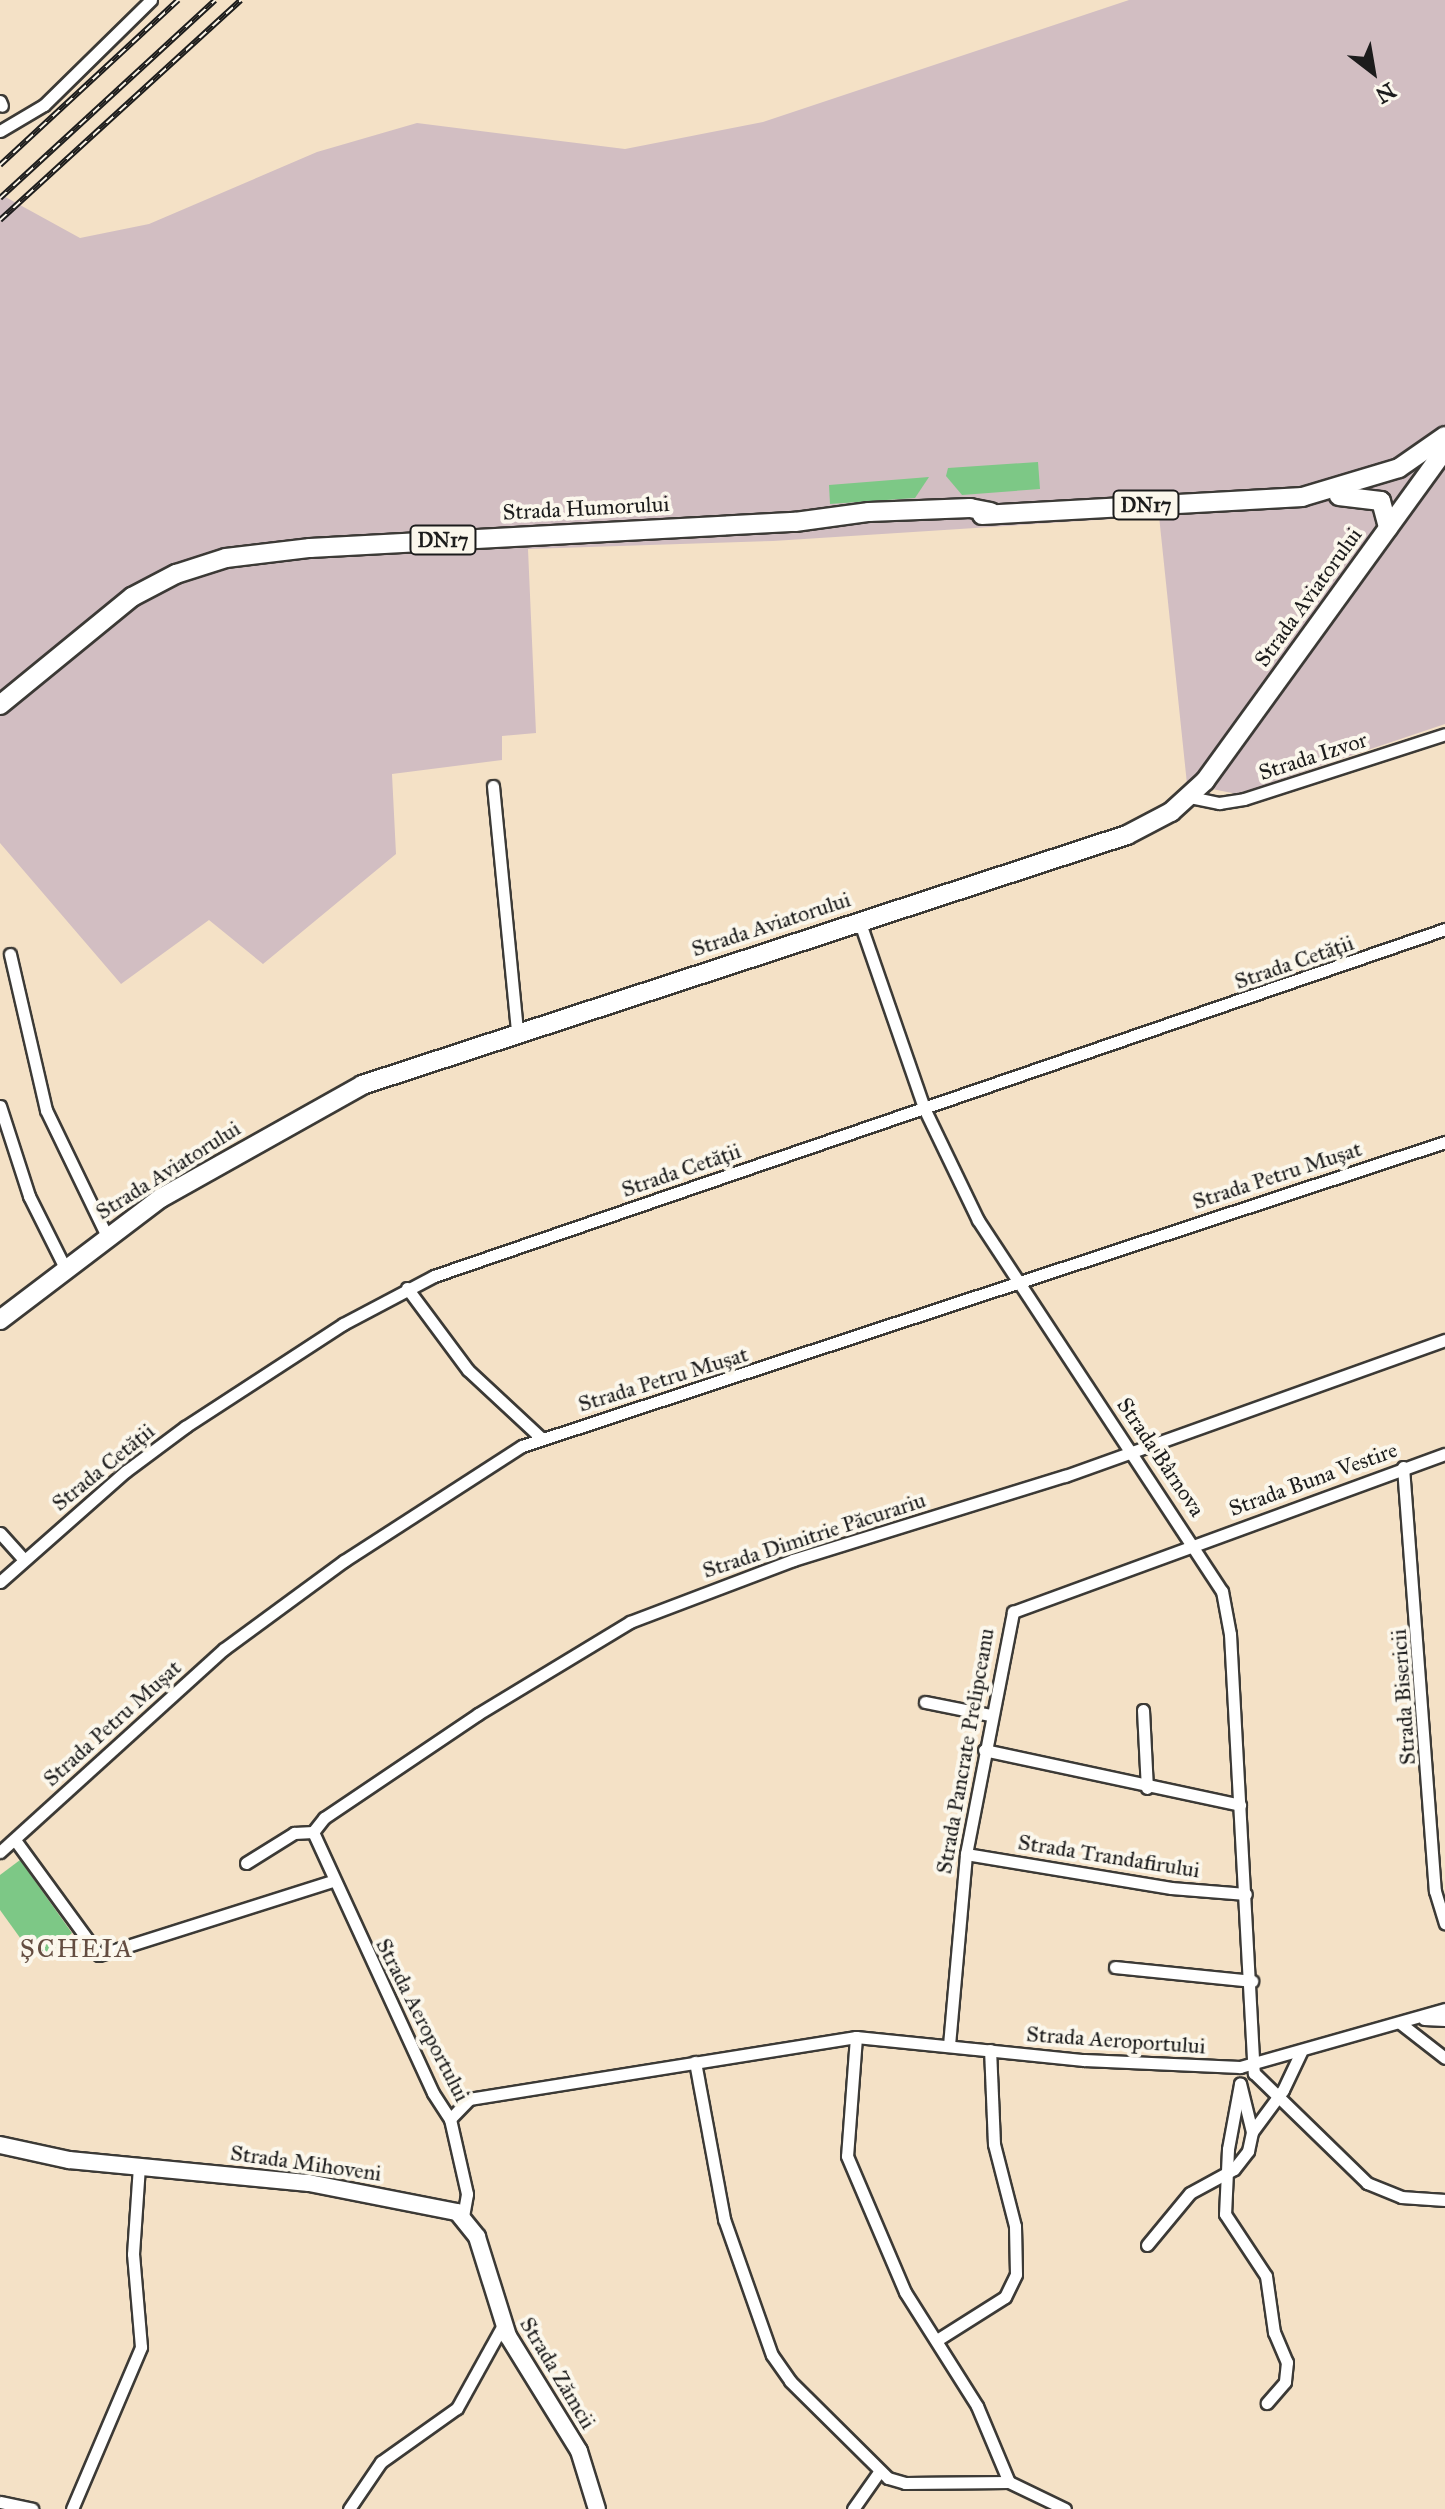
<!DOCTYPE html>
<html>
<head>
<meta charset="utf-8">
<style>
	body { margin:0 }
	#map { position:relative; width:1445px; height:2509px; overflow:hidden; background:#f4e1c6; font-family:"IM FELL Great Primer",serif }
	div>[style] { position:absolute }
	.industrial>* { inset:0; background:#d2bec2 }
	.green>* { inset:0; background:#7dc886 }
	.roads { filter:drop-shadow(2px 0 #3c3a36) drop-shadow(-2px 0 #3c3a36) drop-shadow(0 2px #3c3a36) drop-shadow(0 -2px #3c3a36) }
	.street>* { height:11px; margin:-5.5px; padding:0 5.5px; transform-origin:5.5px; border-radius:5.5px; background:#fff }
	.secondary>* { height:16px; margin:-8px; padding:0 8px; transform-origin:8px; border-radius:8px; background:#fff }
	.primary>* { height:18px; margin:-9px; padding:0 9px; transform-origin:9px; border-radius:9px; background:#fff }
	.rail>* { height:6px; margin-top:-3px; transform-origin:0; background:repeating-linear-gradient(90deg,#fbf7ec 0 9px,#1c1c1c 0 18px); box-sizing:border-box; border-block:2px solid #1c1c1c }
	span { translate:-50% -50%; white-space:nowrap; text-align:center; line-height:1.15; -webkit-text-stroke:8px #fbf7ec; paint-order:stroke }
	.shield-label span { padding:2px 6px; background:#fbf7ec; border:2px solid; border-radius:6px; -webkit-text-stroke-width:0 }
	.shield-label { font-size:20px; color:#1c1c1c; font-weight:700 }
	.street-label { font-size:22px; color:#1c1c1c }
	.quarter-label { font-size:26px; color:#644d41; letter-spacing:2px }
	.north { position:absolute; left:1333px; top:32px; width:80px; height:80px; -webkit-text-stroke:6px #fbf7ec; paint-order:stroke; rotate:149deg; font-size:22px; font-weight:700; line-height:32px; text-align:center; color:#1c1c1c }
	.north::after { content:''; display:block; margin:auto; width:28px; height:36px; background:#1c1c1c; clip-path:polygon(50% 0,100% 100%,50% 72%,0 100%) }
</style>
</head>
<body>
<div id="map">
	<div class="industrial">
		<i style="clip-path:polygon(1129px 0,1445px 0,1445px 724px,1237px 794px,1187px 784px,1159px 516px,773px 541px,528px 549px,536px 733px,502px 736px,502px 760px,392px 774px,396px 854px,263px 964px,209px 920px,121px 984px,0 843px,0 194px,80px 238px,149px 224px,317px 152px,417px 123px,625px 149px,763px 122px)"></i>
	</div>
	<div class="green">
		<i style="clip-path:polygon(1038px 462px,1040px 489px,962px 495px,946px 476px,948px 468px)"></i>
		<i style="clip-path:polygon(929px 477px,915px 498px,830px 504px,829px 485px)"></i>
		<i style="clip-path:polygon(20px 1860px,72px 1933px,44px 1957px,31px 1953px,0 1910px,0 1875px)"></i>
	</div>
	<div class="roads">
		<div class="street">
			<i style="left:0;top:101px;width:5px;rotate:68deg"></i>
			<i style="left:0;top:131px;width:51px;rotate:-30.6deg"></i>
			<i style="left:44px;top:105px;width:150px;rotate:-44.5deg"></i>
			<i style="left:493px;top:786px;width:246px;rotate:84.4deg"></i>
			<i style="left:1190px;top:797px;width:30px;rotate:12deg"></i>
			<i style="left:1219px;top:803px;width:25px;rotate:-9deg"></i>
			<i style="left:1244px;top:799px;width:211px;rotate:-17.9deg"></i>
			<i style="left:859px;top:920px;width:199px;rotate:70.9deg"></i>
			<i style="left:924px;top:1108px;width:124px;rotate:64.3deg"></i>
			<i style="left:978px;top:1220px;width:444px;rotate:56.7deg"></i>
			<i style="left:1222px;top:1591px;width:44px;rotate:79.5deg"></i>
			<i style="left:1230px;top:1634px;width:440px;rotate:86.9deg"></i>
			<i style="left:1254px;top:2073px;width:158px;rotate:44.2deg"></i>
			<i style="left:1367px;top:2183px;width:37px;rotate:22deg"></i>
			<i style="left:1401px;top:2197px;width:44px;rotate:3.9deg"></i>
			<i style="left:10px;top:954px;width:160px;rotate:77deg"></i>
			<i style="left:46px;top:1110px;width:140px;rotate:64.2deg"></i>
			<i style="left:0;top:1106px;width:95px;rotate:72.1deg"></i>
			<i style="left:29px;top:1196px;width:80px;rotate:63.4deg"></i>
			<i style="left:407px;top:1288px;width:102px;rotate:53.4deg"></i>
			<i style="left:468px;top:1370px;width:98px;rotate:42.9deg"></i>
			<i style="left:1403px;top:1467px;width:425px;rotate:85.7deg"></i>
			<i style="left:1435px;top:1891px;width:34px;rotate:73deg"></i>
			<i style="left:0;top:1533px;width:36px;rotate:48deg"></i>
			<i style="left:0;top:1582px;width:168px;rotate:-41.4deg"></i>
			<i style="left:126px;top:1471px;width:74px;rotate:-36.7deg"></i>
			<i style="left:185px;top:1427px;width:189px;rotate:-33.1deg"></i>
			<i style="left:343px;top:1324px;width:103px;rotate:-27.8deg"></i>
			<i style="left:434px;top:1276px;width:1069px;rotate:-18.94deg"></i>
			<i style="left:925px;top:1702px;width:66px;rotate:11.3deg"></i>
			<i style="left:1143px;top:1710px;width:78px;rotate:87.1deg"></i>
			<i style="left:984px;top:1750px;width:262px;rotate:12.1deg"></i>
			<i style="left:313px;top:1832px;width:18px;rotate:-52deg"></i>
			<i style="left:324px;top:1818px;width:186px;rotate:-34deg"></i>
			<i style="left:478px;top:1714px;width:178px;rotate:-31.2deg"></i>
			<i style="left:630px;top:1622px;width:174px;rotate:-20.8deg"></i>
			<i style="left:793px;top:1560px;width:285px;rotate:-17.2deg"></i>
			<i style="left:1065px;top:1476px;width:404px;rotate:-19.7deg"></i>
			<i style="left:313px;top:1832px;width:287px;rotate:65.3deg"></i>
			<i style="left:433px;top:2093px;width:31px;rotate:57deg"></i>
			<i style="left:15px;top:1840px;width:142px;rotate:53.9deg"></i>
			<i style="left:99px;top:1955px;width:244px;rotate:-17.6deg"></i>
			<i style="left:0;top:1852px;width:302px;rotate:-42.2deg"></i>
			<i style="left:224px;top:1649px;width:149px;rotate:-36.3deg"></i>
			<i style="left:344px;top:1561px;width:212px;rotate:-32.9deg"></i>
			<i style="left:522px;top:1446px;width:972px;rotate:-18.23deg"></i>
			<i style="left:966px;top:1854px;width:208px;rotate:9.4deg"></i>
			<i style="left:1171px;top:1888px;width:75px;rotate:4.6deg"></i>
			<i style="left:246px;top:1863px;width:57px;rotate:-32deg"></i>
			<i style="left:294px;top:1833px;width:19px;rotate:-3deg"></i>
			<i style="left:1115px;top:1967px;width:138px;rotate:5.8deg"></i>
			<i style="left:1424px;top:2019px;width:21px;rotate:3deg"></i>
			<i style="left:1400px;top:2023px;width:57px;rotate:37.9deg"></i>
			<i style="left:856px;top:2037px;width:119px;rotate:94.3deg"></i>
			<i style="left:847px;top:2156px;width:148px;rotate:66.9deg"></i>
			<i style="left:905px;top:2292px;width:135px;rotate:57.7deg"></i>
			<i style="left:977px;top:2406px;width:82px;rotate:67.2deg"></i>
			<i style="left:949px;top:2045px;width:192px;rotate:-84.9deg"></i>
			<i style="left:966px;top:1854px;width:247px;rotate:-79deg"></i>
			<i style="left:1013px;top:1612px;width:460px;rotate:-20.1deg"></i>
			<i style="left:695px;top:2062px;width:160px;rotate:79.5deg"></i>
			<i style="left:724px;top:2219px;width:144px;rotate:70.6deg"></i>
			<i style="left:772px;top:2355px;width:32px;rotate:55deg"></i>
			<i style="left:790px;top:2381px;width:138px;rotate:44.7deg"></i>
			<i style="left:888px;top:2478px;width:18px;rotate:16deg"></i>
			<i style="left:905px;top:2483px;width:104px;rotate:-0.6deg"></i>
			<i style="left:1009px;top:2482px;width:62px;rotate:25.7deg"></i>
			<i style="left:1240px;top:2084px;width:66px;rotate:100.5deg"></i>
			<i style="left:1228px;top:2149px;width:65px;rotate:92.6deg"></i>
			<i style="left:1225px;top:2214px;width:74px;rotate:56.5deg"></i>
			<i style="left:1266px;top:2276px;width:57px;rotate:81.9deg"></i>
			<i style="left:1274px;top:2332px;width:33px;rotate:67deg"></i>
			<i style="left:1287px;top:2362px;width:20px;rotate:96deg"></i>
			<i style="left:1285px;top:2382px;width:28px;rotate:131deg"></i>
			<i style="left:450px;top:2119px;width:28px;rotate:-46deg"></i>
			<i style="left:469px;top:2099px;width:392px;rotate:-9.1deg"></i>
			<i style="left:856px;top:2037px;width:229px;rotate:5.8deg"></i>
			<i style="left:1084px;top:2060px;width:156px;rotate:2.6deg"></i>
			<i style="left:1240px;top:2067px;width:213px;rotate:-15.8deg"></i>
			<i style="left:450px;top:2119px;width:77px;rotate:77.2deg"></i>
			<i style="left:467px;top:2194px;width:22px;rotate:100deg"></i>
			<i style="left:1252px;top:2132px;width:52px;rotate:-53.6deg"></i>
			<i style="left:1283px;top:2090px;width:42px;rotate:-64.7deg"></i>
			<i style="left:1147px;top:2245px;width:67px;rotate:-50.4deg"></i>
			<i style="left:1190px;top:2193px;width:50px;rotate:-28.6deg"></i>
			<i style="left:1234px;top:2169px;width:23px;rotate:-52deg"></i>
			<i style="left:1248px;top:2151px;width:19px;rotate:-78deg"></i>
			<i style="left:1252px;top:2132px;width:50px;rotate:-103.8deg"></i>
			<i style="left:937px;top:2340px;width:80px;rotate:-32.3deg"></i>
			<i style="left:1005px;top:2297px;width:25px;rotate:-64deg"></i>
			<i style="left:1016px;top:2274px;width:48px;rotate:-91.2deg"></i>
			<i style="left:1015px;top:2226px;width:85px;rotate:-104.4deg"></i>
			<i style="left:994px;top:2144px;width:94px;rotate:-92.4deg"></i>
			<i style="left:0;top:2502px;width:33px;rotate:12deg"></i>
			<i style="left:72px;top:2509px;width:176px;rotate:-66.9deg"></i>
			<i style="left:141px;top:2347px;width:93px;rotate:-94.9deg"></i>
			<i style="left:133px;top:2254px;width:87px;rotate:-86.1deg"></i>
			<i style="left:349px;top:2509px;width:57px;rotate:-55.8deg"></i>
			<i style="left:381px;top:2462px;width:93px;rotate:-35.4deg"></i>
			<i style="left:457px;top:2408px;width:95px;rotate:-61deg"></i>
			<i style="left:853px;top:2509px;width:45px;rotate:-54.9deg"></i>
		</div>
		<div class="secondary">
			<i style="left:0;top:2145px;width:71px;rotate:12.3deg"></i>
			<i style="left:69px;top:2160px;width:241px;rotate:5.5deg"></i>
			<i style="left:309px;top:2183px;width:151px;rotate:11.1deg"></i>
			<i style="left:457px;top:2212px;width:32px;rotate:51deg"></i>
			<i style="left:477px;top:2237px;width:104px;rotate:72.6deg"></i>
			<i style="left:508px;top:2336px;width:135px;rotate:58.3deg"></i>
			<i style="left:579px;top:2451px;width:61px;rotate:72.8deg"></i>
		</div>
		<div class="primary">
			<i style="left:1339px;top:496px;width:42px;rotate:6.8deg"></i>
			<i style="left:1381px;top:501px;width:28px;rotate:75deg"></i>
			<i style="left:982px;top:515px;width:321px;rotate:-3.2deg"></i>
			<i style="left:1302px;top:497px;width:101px;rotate:-16.6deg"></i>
			<i style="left:1399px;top:468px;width:56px;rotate:-34.8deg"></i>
			<i style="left:0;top:705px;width:171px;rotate:-39.3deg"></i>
			<i style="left:132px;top:597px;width:50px;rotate:-27.6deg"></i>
			<i style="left:176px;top:574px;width:52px;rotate:-17.7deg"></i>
			<i style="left:226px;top:558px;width:85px;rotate:-6.8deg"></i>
			<i style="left:310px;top:548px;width:486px;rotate:-3.1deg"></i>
			<i style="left:795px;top:522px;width:75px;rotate:-7.7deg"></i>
			<i style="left:869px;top:512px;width:101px;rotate:-2.3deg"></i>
			<i style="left:970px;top:508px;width:21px;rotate:11deg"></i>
			<i style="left:0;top:1320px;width:202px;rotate:-37.2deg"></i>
			<i style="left:161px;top:1198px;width:231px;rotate:-29.3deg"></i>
			<i style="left:362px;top:1085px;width:805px;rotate:-18.1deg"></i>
			<i style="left:1127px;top:835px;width:50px;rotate:-27.6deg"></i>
			<i style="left:1171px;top:812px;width:46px;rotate:-42.4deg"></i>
			<i style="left:1205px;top:781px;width:409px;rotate:-54.1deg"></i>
		</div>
	</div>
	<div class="rail">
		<i style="left:0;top:165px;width:243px;rotate:-42.8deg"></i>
		<i style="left:0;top:198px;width:292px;rotate:-42.6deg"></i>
		<i style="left:0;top:220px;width:326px;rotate:-42.4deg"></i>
	</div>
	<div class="shield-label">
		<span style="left:1146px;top:505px">DN17</span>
		<span style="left:443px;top:540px">DN17</span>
	</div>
	<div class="street-label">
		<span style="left:586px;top:508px;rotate:-3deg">Strada Humorului</span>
		<span style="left:1308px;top:597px;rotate:-54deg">Strada Aviatorului</span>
		<span style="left:1313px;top:756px;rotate:-18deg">Strada Izvor</span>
		<span style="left:771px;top:924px;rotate:-18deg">Strada Aviatorului</span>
		<span style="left:1294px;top:962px;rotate:-19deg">Strada Cetății</span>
		<span style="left:168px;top:1170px;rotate:-32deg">Strada Aviatorului</span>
		<span style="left:681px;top:1170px;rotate:-19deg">Strada Cetății</span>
		<span style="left:1277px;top:1175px;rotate:-18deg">Strada Petru Mușat</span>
		<span style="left:663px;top:1379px;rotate:-17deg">Strada Petru Mușat</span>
		<span style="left:1161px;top:1457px;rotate:56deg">Strada Bârnova</span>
		<span style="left:103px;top:1467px;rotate:-39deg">Strada Cetății</span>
		<span style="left:1313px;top:1479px;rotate:-20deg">Strada Buna Vestire</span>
		<span style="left:814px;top:1535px;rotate:-18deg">Strada Dimitrie Păcurariu</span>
		<span style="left:1403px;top:1697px;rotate:-94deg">Strada Bisericii</span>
		<span style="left:112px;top:1723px;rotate:-42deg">Strada Petru Mușat</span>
		<span style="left:965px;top:1751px;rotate:-80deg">Strada Pancrate Prelipceanu</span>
		<span style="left:1109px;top:1856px;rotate:9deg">Strada Trandafirului</span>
		<span style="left:423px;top:2020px;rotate:63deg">Strada Aeroportului</span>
		<span style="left:1116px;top:2040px;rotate:4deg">Strada Aeroportului</span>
		<span style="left:306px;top:2163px;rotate:8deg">Strada Mihoveni</span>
		<span style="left:558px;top:2373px;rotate:59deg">Strada Zămcii</span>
	</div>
	<div class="quarter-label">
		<span style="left:77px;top:1949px">ȘCHEIA</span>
	</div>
	<div class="north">N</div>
</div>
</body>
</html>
